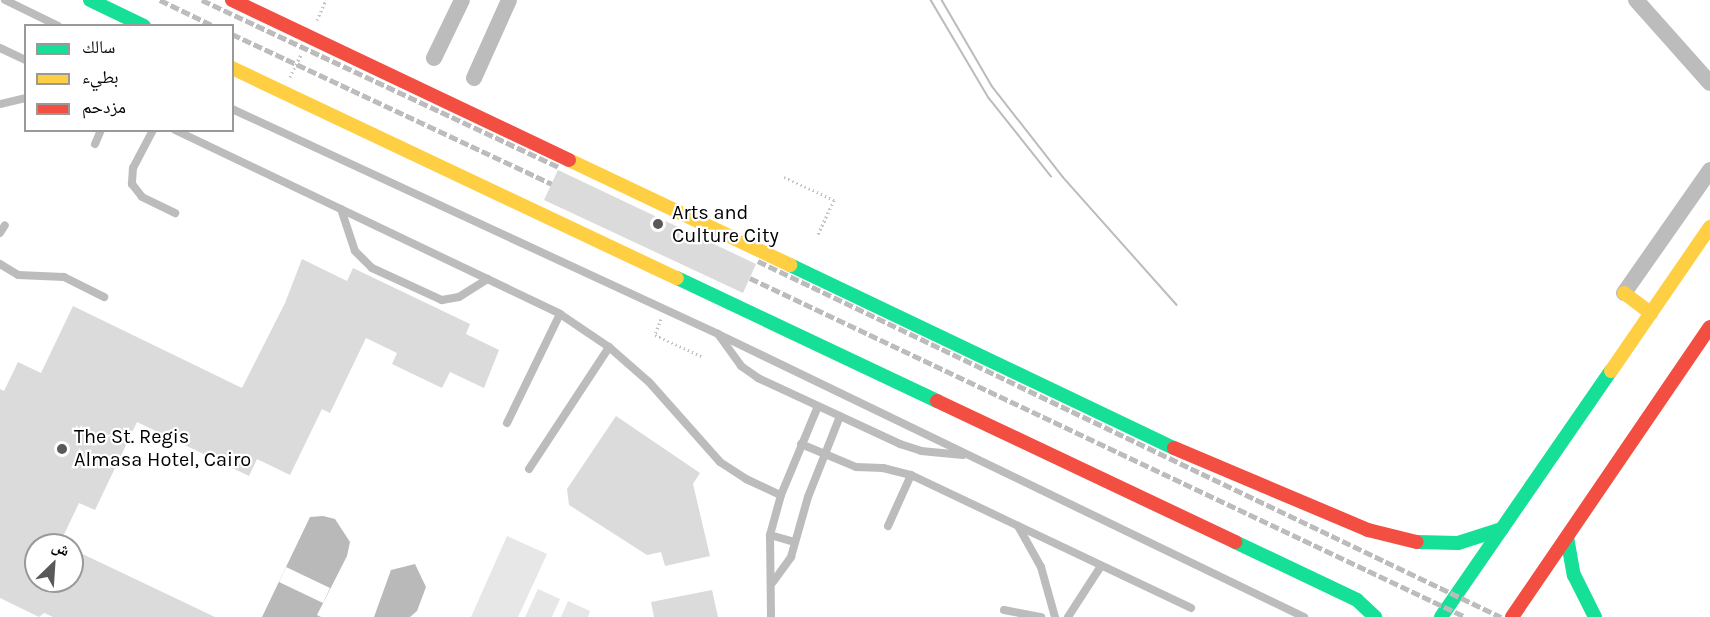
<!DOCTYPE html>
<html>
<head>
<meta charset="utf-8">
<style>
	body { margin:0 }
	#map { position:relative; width:1710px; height:617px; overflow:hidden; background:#fff; font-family:Karla,"Noto Naskh Arabic",sans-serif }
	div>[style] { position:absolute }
	.green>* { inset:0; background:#e7e7e7 }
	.water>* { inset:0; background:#b9b9b9 }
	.pier>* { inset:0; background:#fff }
	.building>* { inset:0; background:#dbdbdb }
	.path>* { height:3px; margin-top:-1.5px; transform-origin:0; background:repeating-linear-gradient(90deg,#c2c2c2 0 1.5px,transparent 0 4.5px) }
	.lane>* { height:8px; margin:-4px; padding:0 4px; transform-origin:4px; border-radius:4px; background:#bcbcbc }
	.street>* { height:16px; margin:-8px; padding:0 8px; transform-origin:8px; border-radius:8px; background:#bcbcbc }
	.fast>* { height:14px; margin:-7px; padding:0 7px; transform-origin:7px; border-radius:7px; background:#16e098 }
	.slow>* { height:14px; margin:-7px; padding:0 7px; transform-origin:7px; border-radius:7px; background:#ffcf43 }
	.jam>* { height:14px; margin:-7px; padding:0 7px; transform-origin:7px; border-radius:7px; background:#f24e42 }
	.tram>* { height:1.5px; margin:-0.75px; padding:0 0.75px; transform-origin:0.75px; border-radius:0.75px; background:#bcbcbc }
	.rail>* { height:4.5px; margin-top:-2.25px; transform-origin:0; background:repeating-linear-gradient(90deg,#bcbcbc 0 9px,transparent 0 12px) }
	.dots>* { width:16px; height:16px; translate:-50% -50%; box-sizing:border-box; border:3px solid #fff; border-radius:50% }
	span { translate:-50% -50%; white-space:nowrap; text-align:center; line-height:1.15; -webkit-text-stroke:4.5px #fff; paint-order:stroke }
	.poi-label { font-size:20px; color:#000 }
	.left { translate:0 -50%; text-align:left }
	.legend { position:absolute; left:24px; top:24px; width:210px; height:108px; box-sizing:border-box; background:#fff; border:2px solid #999; margin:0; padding:8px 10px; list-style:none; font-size:18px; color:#000 }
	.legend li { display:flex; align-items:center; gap:12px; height:30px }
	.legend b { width:30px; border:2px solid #999 }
	.north { position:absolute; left:24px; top:533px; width:60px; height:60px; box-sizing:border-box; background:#fff; border:2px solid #999; border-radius:50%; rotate:25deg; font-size:16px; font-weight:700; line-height:24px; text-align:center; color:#000 }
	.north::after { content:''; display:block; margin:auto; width:21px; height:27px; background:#595959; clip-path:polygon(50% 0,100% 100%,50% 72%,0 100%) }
</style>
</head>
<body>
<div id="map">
	<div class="green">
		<i style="clip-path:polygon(507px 536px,547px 554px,518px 617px,471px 617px)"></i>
		<i style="clip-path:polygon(538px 589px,560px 599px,552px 617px,525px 617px)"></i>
		<i style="clip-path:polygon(568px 601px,590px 611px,588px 617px,561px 617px)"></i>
	</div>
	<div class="water">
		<i style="clip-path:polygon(323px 516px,335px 519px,350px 542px,347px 556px,317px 615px,321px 617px,262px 617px,310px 517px)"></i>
		<i style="clip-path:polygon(415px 564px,426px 587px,417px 611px,410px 617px,374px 617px,391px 570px)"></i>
	</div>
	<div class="pier">
		<i style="clip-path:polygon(286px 567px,330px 588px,323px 603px,279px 582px)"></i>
	</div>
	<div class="building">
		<i style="clip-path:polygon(558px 170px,756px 264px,743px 293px,544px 200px)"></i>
		<i style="clip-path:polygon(302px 259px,347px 281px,353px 268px,470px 324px,466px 334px,499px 350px,484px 388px,450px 372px,442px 388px,392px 364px,397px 353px,366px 338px,330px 413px,322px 409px,290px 475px,257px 459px,249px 476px,137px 422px,95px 510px,79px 503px,59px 545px,36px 545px,36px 581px,72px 581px,72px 549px,215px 617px,53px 617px,44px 613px,39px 617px,0 598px,0 389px,4px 391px,18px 362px,41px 373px,73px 306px,242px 388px,285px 303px)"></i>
		<i style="clip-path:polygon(616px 416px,700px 473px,693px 484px,710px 556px,665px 566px,661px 552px,647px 555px,569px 505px,567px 489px)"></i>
		<i style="clip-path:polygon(712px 590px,718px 617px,654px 617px,651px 602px)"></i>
	</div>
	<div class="path">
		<i style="left:317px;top:20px;width:22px;rotate:-66deg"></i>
		<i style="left:290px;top:77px;width:25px;rotate:-64deg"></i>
		<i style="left:784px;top:177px;width:55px;rotate:24.7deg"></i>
		<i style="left:834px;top:200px;width:40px;rotate:115deg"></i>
		<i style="left:661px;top:319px;width:17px;rotate:111deg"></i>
		<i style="left:655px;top:335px;width:51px;rotate:24.5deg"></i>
	</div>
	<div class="lane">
		<i style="left:5px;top:0;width:59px;rotate:26.1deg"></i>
		<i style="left:0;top:48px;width:29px;rotate:25deg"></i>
		<i style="left:0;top:104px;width:27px;rotate:-13deg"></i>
		<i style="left:232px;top:109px;width:536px;rotate:24.84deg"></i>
		<i style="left:718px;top:334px;width:651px;rotate:25.78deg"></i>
		<i style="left:153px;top:130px;width:43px;rotate:117.8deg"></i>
		<i style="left:133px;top:168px;width:16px;rotate:94deg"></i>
		<i style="left:132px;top:184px;width:16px;rotate:52deg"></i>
		<i style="left:142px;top:197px;width:37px;rotate:26deg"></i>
		<i style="left:175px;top:130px;width:427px;rotate:25.5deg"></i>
		<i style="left:560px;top:314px;width:59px;rotate:34deg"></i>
		<i style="left:609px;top:347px;width:53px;rotate:41.2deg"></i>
		<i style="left:649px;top:382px;width:107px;rotate:48.4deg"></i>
		<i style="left:720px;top:462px;width:31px;rotate:33deg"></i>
		<i style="left:746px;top:479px;width:38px;rotate:25deg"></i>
		<i style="left:95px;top:144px;width:15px;rotate:-67deg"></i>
		<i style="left:341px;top:209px;width:44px;rotate:71.6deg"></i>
		<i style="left:355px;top:251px;width:24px;rotate:45deg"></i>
		<i style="left:372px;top:268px;width:77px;rotate:24.6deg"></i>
		<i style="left:442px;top:300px;width:17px;rotate:-10deg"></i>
		<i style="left:459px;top:297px;width:34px;rotate:-32deg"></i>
		<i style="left:0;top:233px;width:9px;rotate:-58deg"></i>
		<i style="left:0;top:264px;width:21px;rotate:31deg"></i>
		<i style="left:18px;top:275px;width:46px;rotate:2.5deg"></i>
		<i style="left:64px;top:277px;width:45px;rotate:26.6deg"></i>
		<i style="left:718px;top:334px;width:39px;rotate:54deg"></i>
		<i style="left:741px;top:366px;width:21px;rotate:35deg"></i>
		<i style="left:758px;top:378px;width:157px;rotate:24.9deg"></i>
		<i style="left:900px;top:444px;width:22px;rotate:18deg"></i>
		<i style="left:921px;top:451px;width:42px;rotate:5.4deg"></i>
		<i style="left:507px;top:423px;width:121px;rotate:-64.1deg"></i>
		<i style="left:801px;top:444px;width:60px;rotate:22.7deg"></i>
		<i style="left:856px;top:467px;width:27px;rotate:2deg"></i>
		<i style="left:883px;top:468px;width:29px;rotate:14deg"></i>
		<i style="left:911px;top:475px;width:310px;rotate:25.4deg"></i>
		<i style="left:529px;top:469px;width:146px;rotate:-56.7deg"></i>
		<i style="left:888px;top:526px;width:56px;rotate:-65.7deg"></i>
		<i style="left:1018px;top:526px;width:47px;rotate:60.7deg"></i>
		<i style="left:1041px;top:567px;width:52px;rotate:74.4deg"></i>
		<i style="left:770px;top:535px;width:26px;rotate:16deg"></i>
		<i style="left:773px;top:582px;width:31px;rotate:-54deg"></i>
		<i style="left:791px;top:557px;width:62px;rotate:-74.2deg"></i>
		<i style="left:808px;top:497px;width:87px;rotate:-68.4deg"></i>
		<i style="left:1004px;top:610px;width:38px;rotate:11deg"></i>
		<i style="left:771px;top:617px;width:82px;rotate:-90.7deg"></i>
		<i style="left:770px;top:535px;width:41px;rotate:-74.6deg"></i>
		<i style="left:781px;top:495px;width:96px;rotate:-67.4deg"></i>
		<i style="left:1068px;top:617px;width:61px;rotate:-57.1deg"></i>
	</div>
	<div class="street">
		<i style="left:1636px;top:0;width:111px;rotate:48.3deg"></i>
		<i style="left:434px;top:58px;width:64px;rotate:-64.2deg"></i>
		<i style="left:474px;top:78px;width:85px;rotate:-65.8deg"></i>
		<i style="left:1624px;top:293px;width:150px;rotate:-55deg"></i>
	</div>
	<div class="fast">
		<i style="left:90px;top:0;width:60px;rotate:25.7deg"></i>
		<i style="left:790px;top:265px;width:425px;rotate:25.5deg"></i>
		<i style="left:677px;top:278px;width:288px;rotate:25.3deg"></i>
		<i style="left:1567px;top:537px;width:39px;rotate:80deg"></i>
		<i style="left:1574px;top:575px;width:47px;rotate:63.4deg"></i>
		<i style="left:1235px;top:542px;width:135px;rotate:25.4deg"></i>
		<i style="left:1357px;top:600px;width:25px;rotate:43deg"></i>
		<i style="left:1417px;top:542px;width:41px;rotate:1.4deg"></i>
		<i style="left:1458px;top:543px;width:46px;rotate:-17.7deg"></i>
		<i style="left:1441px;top:617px;width:299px;rotate:-55.4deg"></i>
	</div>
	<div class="slow">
		<i style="left:232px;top:68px;width:492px;rotate:25.3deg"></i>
		<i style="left:569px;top:160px;width:245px;rotate:25.4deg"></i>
		<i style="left:1624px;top:293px;width:34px;rotate:37deg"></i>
		<i style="left:1611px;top:371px;width:175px;rotate:-55.5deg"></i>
	</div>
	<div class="jam">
		<i style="left:232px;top:0;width:373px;rotate:25.4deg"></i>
		<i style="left:937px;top:401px;width:330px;rotate:25.3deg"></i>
		<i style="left:1174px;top:448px;width:211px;rotate:22.9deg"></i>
		<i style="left:1368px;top:530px;width:50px;rotate:13.8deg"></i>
		<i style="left:1512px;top:617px;width:351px;rotate:-55.7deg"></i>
	</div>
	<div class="tram">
		<i style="left:931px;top:0;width:114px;rotate:59.4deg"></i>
		<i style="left:989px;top:98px;width:100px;rotate:51.5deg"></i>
		<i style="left:942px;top:0;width:99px;rotate:59.8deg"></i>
		<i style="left:992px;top:86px;width:115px;rotate:52deg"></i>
		<i style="left:1063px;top:177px;width:171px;rotate:48.3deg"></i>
	</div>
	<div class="rail">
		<i style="left:160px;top:0;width:60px;rotate:25.7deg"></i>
		<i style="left:202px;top:0;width:394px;rotate:25.1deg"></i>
		<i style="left:232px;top:34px;width:353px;rotate:25.1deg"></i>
		<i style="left:758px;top:261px;width:824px;rotate:25.6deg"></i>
		<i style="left:750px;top:278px;width:792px;rotate:25.34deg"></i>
	</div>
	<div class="dots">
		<i style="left:658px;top:224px;background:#595959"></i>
		<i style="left:62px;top:449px;background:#595959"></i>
	</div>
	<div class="poi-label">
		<span class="left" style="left:672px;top:224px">Arts and<br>Culture City</span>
		<span class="left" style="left:74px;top:448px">The St. Regis<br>Almasa Hotel, Cairo</span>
	</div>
	<ul class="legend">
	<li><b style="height:8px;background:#16e098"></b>سالك</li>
	<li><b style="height:8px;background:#ffcf43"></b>بطيء</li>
	<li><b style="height:8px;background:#f24e42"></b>مزدحم</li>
	</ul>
	<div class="north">ش</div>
</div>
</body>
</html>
